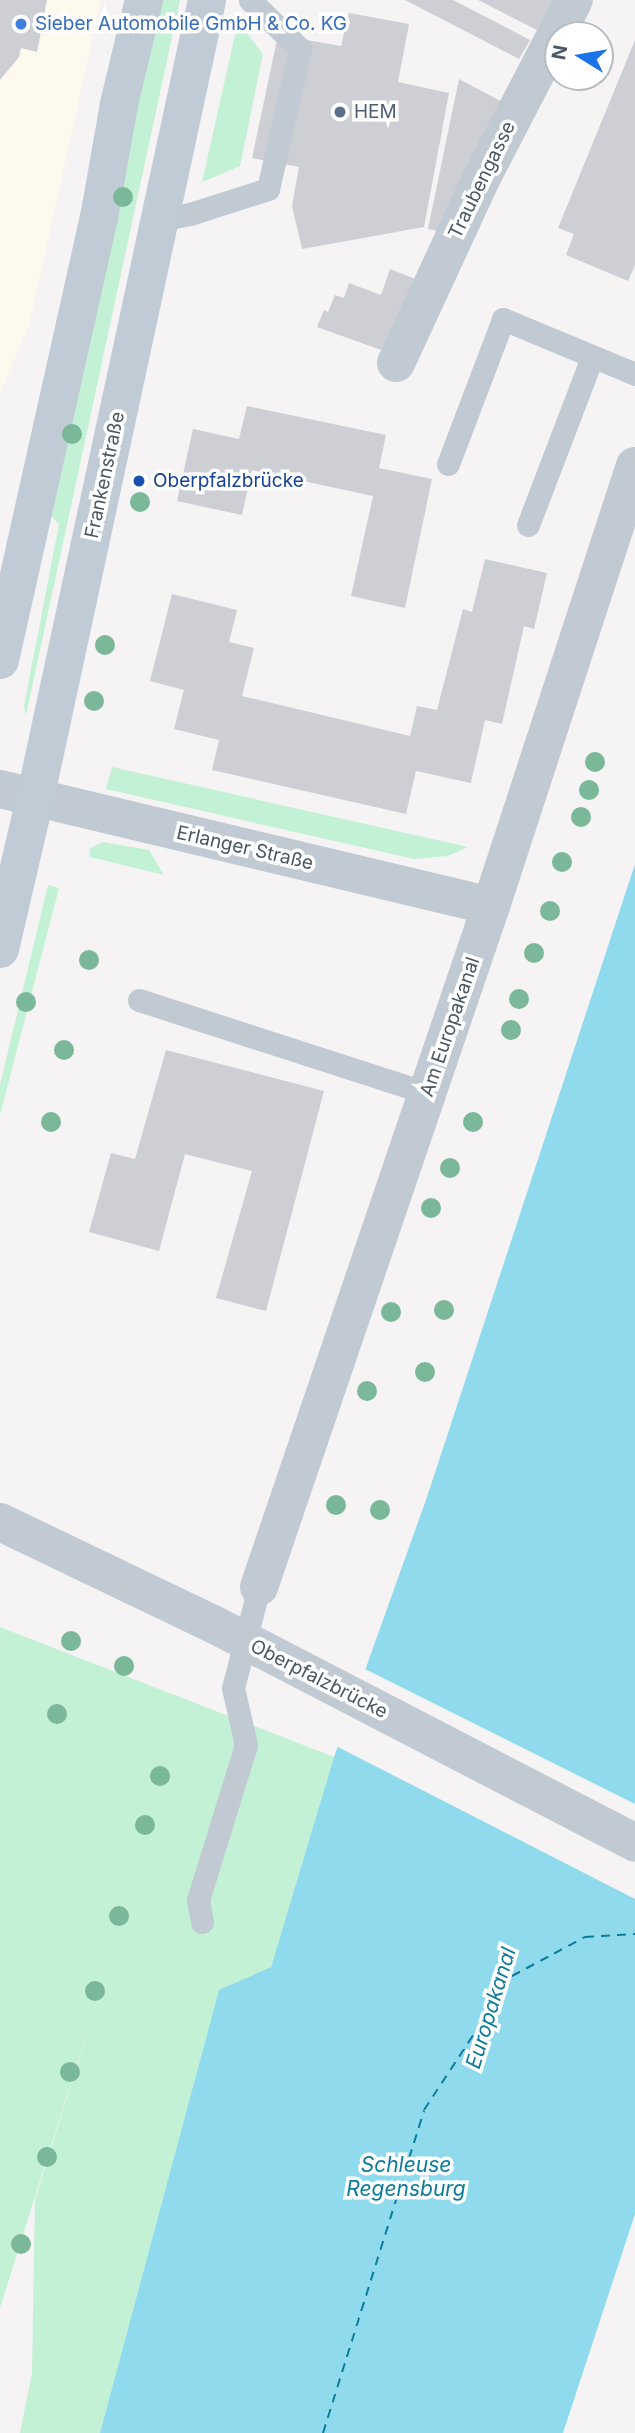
<!DOCTYPE html>
<html>
<head>
<meta charset="utf-8">
<style>
	body { margin:0 }
	#map { position:relative; width:635px; height:2433px; overflow:hidden; background:#f5f3f3; font-family:Inter,sans-serif }
	div>[style] { position:absolute }
	.commercial>* { inset:0; background:#fdf9ef }
	.green>* { inset:0; background:#c3f1d5 }
	.water>* { inset:0; background:#90daee }
	.pier>* { inset:0; background:#f5f3f3 }
	.ferry>* { height:2px; margin-top:-1px; transform-origin:0; background:repeating-linear-gradient(90deg,#0c7c9b 0 9px,transparent 0 16px) }
	.building>* { inset:0; background:#cdcfd5 }
	.service>* { height:23px; margin:-11.5px; padding:0 11.5px; transform-origin:11.5px; border-radius:11.5px; background:#c1cad2 }
	.minor>* { height:38px; margin:-19px; padding:0 19px; transform-origin:19px; border-radius:19px; background:#c1cad2 }
	.secondary>* { height:38px; margin:-19px; padding:0 19px; transform-origin:19px; border-radius:19px; background:#c1cbd6 }
	.minor-bridge>* { height:38px; margin:-19px; padding:0 19px; transform-origin:19px; border-radius:19px; background:#c1cad2 }
	.trees>* { width:20px; height:20px; margin:-10px; border-radius:50%; background:#7bb799 }
	.dots>* { width:19px; height:19px; translate:-50% -50%; box-sizing:border-box; border:4px solid #fff; border-radius:50% }
	span { translate:-50% -50%; white-space:nowrap; text-align:center; line-height:1.15; -webkit-text-stroke:7px #fff; paint-order:stroke }
	.shop-label { font-size:19px; color:#366cbe }
	.left { translate:0 -50%; text-align:left }
	.service-label { font-size:19px; color:#4e5e75 }
	.street-label { font-size:19px; color:#4a5661 }
	.transit-label { font-size:19px; color:#164399 }
	.water-label { font-size:21px; color:#0c7c9b; font-style:italic }
	.north { position:absolute; left:544px; top:21px; width:70px; height:70px; box-sizing:border-box; background:#fff; border:2px solid #b7bbc0; border-radius:50%; rotate:281deg; font-size:19px; font-weight:700; line-height:28px; text-align:center; color:#4a5661 }
	.north::after { content:''; display:block; margin:auto; width:24px; height:32px; background:#1a73e8; clip-path:polygon(50% 0,100% 100%,50% 72%,0 100%) }
</style>
</head>
<body>
<div id="map">
	<div class="commercial">
		<i style="clip-path:polygon(0 0,101px 0,29px 326px,0 392px)"></i>
	</div>
	<div class="green">
		<i style="clip-path:polygon(158px 0,180px 0,26px 715px,24px 706px,59px 524px,51px 516px)"></i>
		<i style="clip-path:polygon(238px 22px,263px 54px,240px 166px,202px 182px)"></i>
		<i style="clip-path:polygon(112px 767px,468px 847px,448px 856px,414px 859px,106px 789px)"></i>
		<i style="clip-path:polygon(103px 842px,149px 850px,164px 875px,90px 857px,89px 849px)"></i>
		<i style="clip-path:polygon(48px 885px,59px 888px,0 1115px,0 1085px)"></i>
		<i style="clip-path:polygon(0 1627px,334px 1757px,271px 1967px,219px 1991px,100px 2433px,20px 2433px,32px 2373px,35px 2200px,100px 1990px,0 2308px)"></i>
	</div>
	<div class="water">
		<i style="clip-path:polygon(635px 864px,635px 2214px,563px 2433px,100px 2433px,219px 1990px,271px 1967px,334px 1757px,427px 1497px)"></i>
	</div>
	<div class="pier">
		<i style="clip-path:polygon(361px 1667px,635px 1804px,635px 1899px,334px 1745px)"></i>
	</div>
	<div class="ferry">
		<i style="left:323px;top:2433px;width:338px;rotate:-72.6deg"></i>
		<i style="left:424px;top:2110px;width:160px;rotate:-56.7deg"></i>
		<i style="left:512px;top:1976px;width:83px;rotate:-28.1deg"></i>
		<i style="left:585px;top:1937px;width:50px;rotate:-3.4deg"></i>
	</div>
	<div class="building">
		<i style="clip-path:polygon(0 0,47px 0,37px 52px,21px 48px,19px 57px,0 80px)"></i>
		<i style="clip-path:polygon(405px 0,453px 0,530px 40px,519px 59px)"></i>
		<i style="clip-path:polygon(478px 0,555px 0,541px 32px)"></i>
		<i style="clip-path:polygon(349px 13px,409px 24px,398px 82px,449px 93px,424px 227px,302px 249px,292px 206px,299px 167px,252px 158px,278px 35px,341px 46px)"></i>
		<i style="clip-path:polygon(635px 40px,635px 265px,628px 281px,566px 255px,574px 234px,558px 228px)"></i>
		<i style="clip-path:polygon(459px 79px,512px 107px,451px 234px,428px 229px)"></i>
		<i style="clip-path:polygon(390px 269px,428px 284px,395px 355px,317px 327px,324px 310px,328px 312px,335px 295px,344px 298px,349px 283px,381px 295px)"></i>
		<i style="clip-path:polygon(247px 406px,386px 435px,379px 468px,432px 479px,405px 608px,351px 596px,373px 496px,252px 470px,242px 515px,177px 501px,193px 429px,239px 439px)"></i>
		<i style="clip-path:polygon(485px 559px,547px 573px,534px 629px,524px 626px,502px 724px,485px 720px,471px 783px,416px 771px,406px 814px,212px 770px,219px 740px,174px 729px,184px 690px,150px 681px,172px 594px,237px 610px,229px 642px,254px 648px,242px 696px,410px 736px,417px 706px,437px 710px,463px 609px,472px 612px)"></i>
		<i style="clip-path:polygon(166px 1050px,324px 1091px,266px 1311px,216px 1298px,252px 1171px,185px 1154px,159px 1251px,89px 1232px,111px 1153px,135px 1159px)"></i>
	</div>
	<div class="service">
		<i style="left:159px;top:220px;width:32px;rotate:-11deg"></i>
		<i style="left:190px;top:214px;width:82px;rotate:-17.8deg"></i>
		<i style="left:268px;top:189px;width:144px;rotate:-77.1deg"></i>
		<i style="left:300px;top:49px;width:70px;rotate:-135.6deg"></i>
		<i style="left:448px;top:464px;width:155px;rotate:-69.2deg"></i>
		<i style="left:503px;top:319px;width:143px;rotate:22.6deg"></i>
		<i style="left:528px;top:525px;width:180px;rotate:-69.1deg"></i>
		<i style="left:139px;top:1000px;width:303px;rotate:17.9deg"></i>
		<i style="left:202px;top:1922px;width:22px;rotate:-100deg"></i>
		<i style="left:198px;top:1900px;width:162px;rotate:-72.8deg"></i>
		<i style="left:246px;top:1745px;width:58px;rotate:-102.8deg"></i>
		<i style="left:233px;top:1688px;width:104px;rotate:-75.6deg"></i>
	</div>
	<div class="minor">
		<i style="left:396px;top:363px;width:200px;rotate:-65.2deg"></i>
		<i style="left:480px;top:181px;width:204px;rotate:-62.6deg"></i>
		<i style="left:0;top:789px;width:505px;rotate:13.4deg"></i>
		<i style="left:259px;top:1587px;width:719px;rotate:-71.19deg"></i>
		<i style="left:491px;top:906px;width:463px;rotate:-71.9deg"></i>
	</div>
	<div class="secondary">
		<i style="left:0;top:660px;width:453px;rotate:-77.4deg"></i>
		<i style="left:99px;top:218px;width:116px;rotate:-80deg"></i>
		<i style="left:119px;top:104px;width:107px;rotate:-76.5deg"></i>
		<i style="left:0;top:949px;width:154px;rotate:-76.9deg"></i>
		<i style="left:35px;top:799px;width:817px;rotate:-77.85deg"></i>
	</div>
	<div class="minor-bridge">
		<i style="left:0;top:1522px;width:238px;rotate:25.6deg"></i>
		<i style="left:215px;top:1625px;width:473px;rotate:27.4deg"></i>
	</div>
	<div class="trees">
		<i style="left:123px;top:197px"></i>
		<i style="left:72px;top:434px"></i>
		<i style="left:140px;top:502px"></i>
		<i style="left:105px;top:645px"></i>
		<i style="left:94px;top:701px"></i>
		<i style="left:595px;top:762px"></i>
		<i style="left:589px;top:790px"></i>
		<i style="left:581px;top:817px"></i>
		<i style="left:562px;top:862px"></i>
		<i style="left:550px;top:911px"></i>
		<i style="left:534px;top:953px"></i>
		<i style="left:89px;top:960px"></i>
		<i style="left:519px;top:999px"></i>
		<i style="left:26px;top:1002px"></i>
		<i style="left:511px;top:1030px"></i>
		<i style="left:64px;top:1050px"></i>
		<i style="left:51px;top:1122px"></i>
		<i style="left:473px;top:1122px"></i>
		<i style="left:450px;top:1168px"></i>
		<i style="left:431px;top:1208px"></i>
		<i style="left:444px;top:1310px"></i>
		<i style="left:391px;top:1312px"></i>
		<i style="left:425px;top:1372px"></i>
		<i style="left:367px;top:1391px"></i>
		<i style="left:336px;top:1505px"></i>
		<i style="left:380px;top:1510px"></i>
		<i style="left:71px;top:1641px"></i>
		<i style="left:124px;top:1666px"></i>
		<i style="left:57px;top:1714px"></i>
		<i style="left:160px;top:1776px"></i>
		<i style="left:145px;top:1825px"></i>
		<i style="left:119px;top:1916px"></i>
		<i style="left:95px;top:1991px"></i>
		<i style="left:70px;top:2072px"></i>
		<i style="left:47px;top:2157px"></i>
		<i style="left:21px;top:2244px"></i>
	</div>
	<div class="dots">
		<i style="left:21px;top:24px;background:#3f7fe0"></i>
		<i style="left:340px;top:112px;background:#5c6f8a"></i>
		<i style="left:139px;top:481px;background:#1a4fb4"></i>
	</div>
	<div class="shop-label">
		<span class="left" style="left:35px;top:24px">Sieber Automobile GmbH &amp; Co. KG</span>
	</div>
	<div class="service-label">
		<span class="left" style="left:354px;top:112px">HEM</span>
	</div>
	<div class="street-label">
		<span style="left:482px;top:180px;rotate:-64deg">Traubengasse</span>
		<span style="left:105px;top:475px;rotate:-78deg">Frankenstraße</span>
		<span style="left:245px;top:848px;rotate:13deg">Erlanger Straße</span>
		<span style="left:450px;top:1027px;rotate:-71deg">Am Europakanal</span>
		<span style="left:319px;top:1679px;rotate:27deg">Oberpfalzbrücke</span>
	</div>
	<div class="transit-label">
		<span class="left" style="left:153px;top:481px">Oberpfalzbrücke</span>
	</div>
	<div class="water-label">
		<span style="left:491px;top:2008px;rotate:-73deg">Europakanal</span>
		<span style="left:406px;top:2177px">Schleuse<br>Regensburg</span>
	</div>
	<div class="north">N</div>
</div>
</body>
</html>
